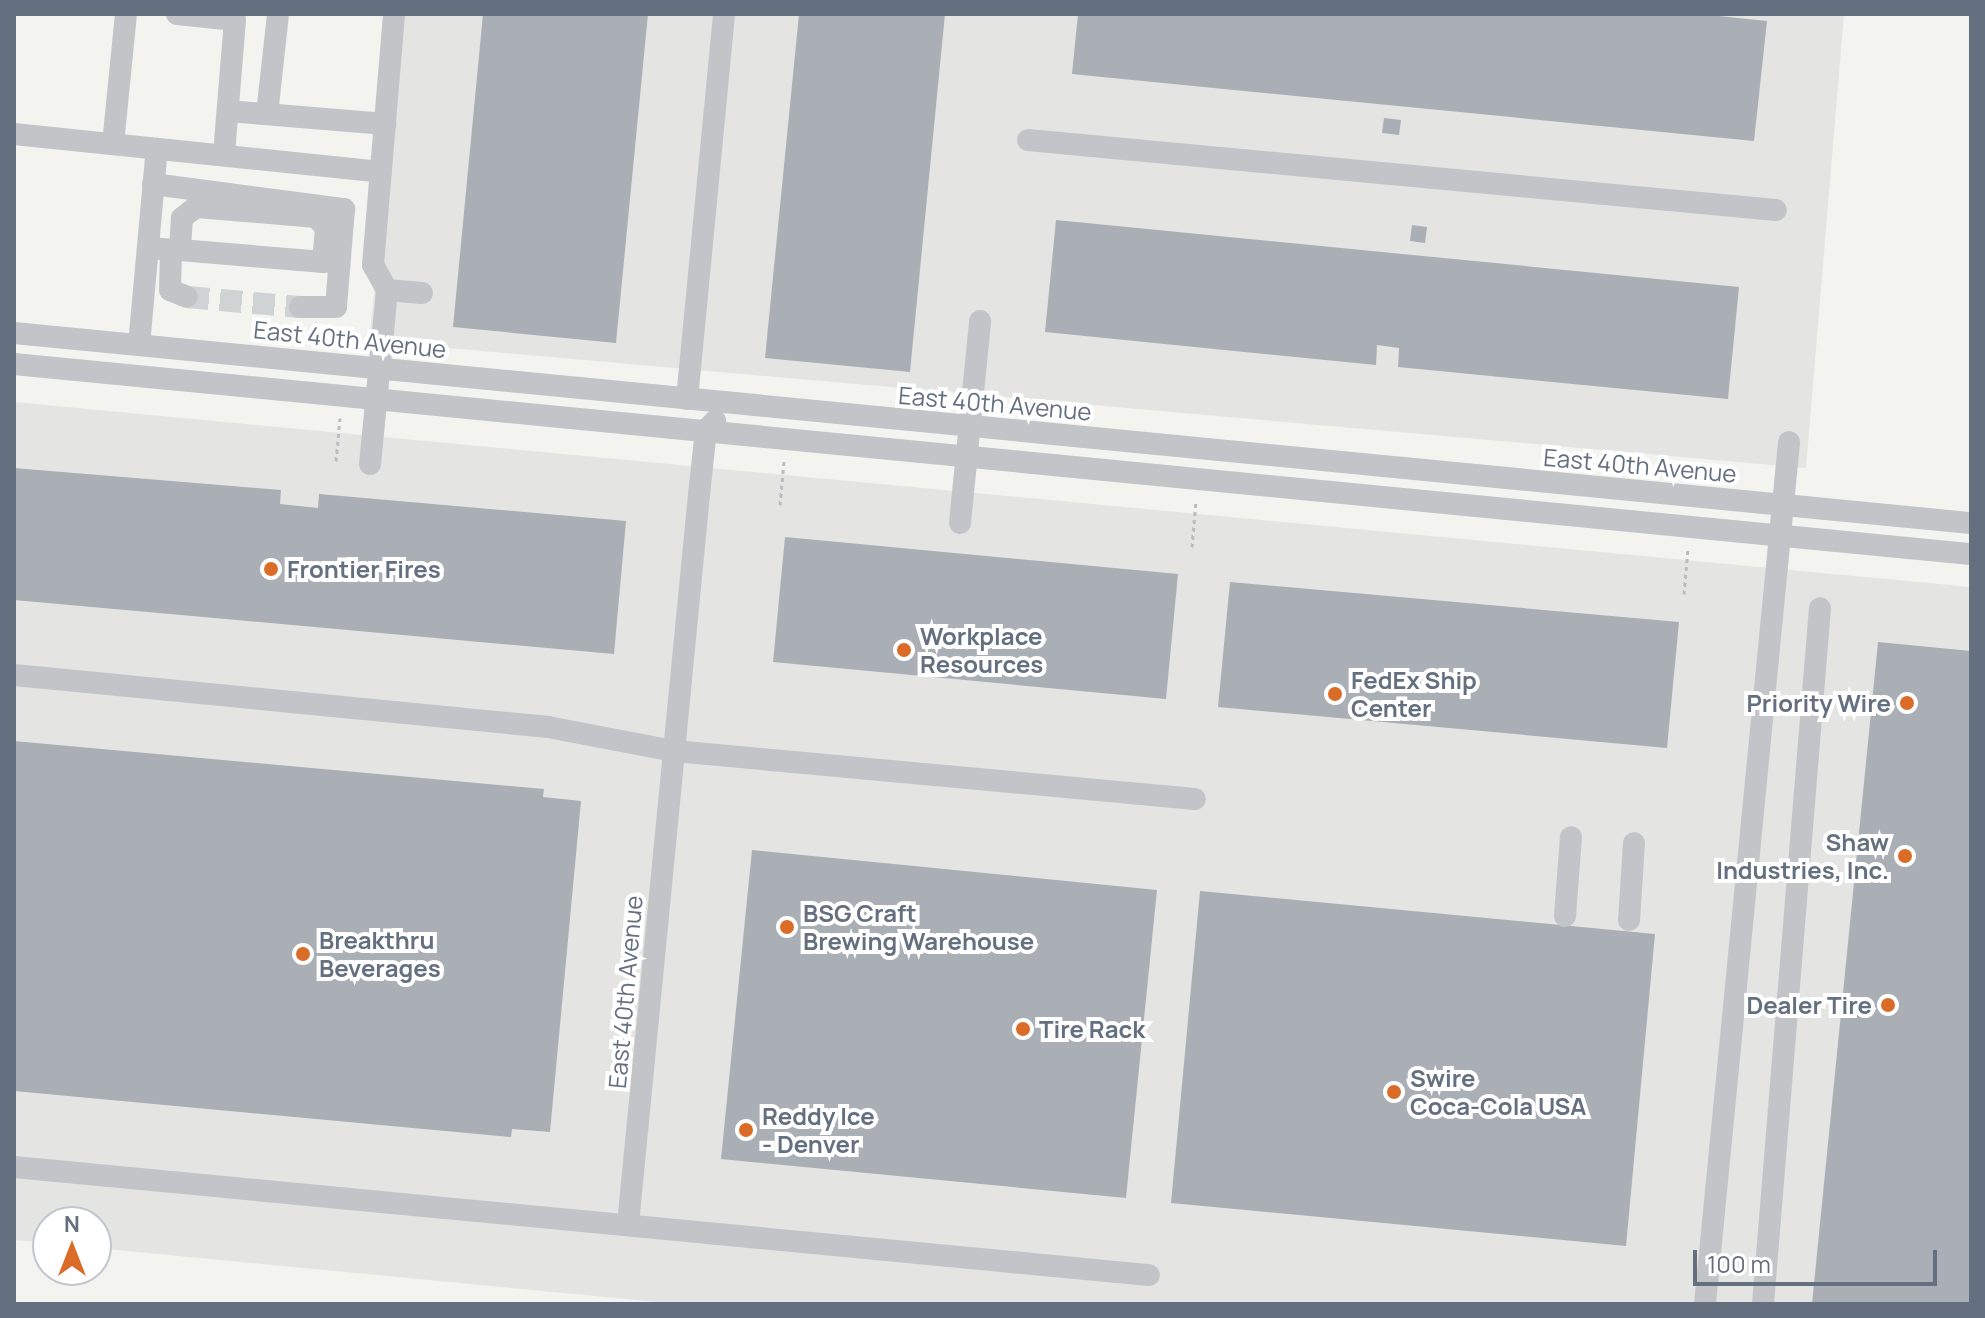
<!DOCTYPE html>
<html>
<head>
<meta charset="utf-8">
<style>
	body { margin:0 }
	#map { position:relative; width:1985px; height:1318px; overflow:hidden; background:#f3f4ef; font-family:Manrope,sans-serif }
	div>[style] { position:absolute }
	.built>* { inset:0; background:#e4e4e3 }
	.building>* { inset:0; background:#aaafb5 }
	.minor-tunnel>* { height:22px; margin-top:-11px; transform-origin:0; background:repeating-linear-gradient(90deg,#cfd3d3 0 22px,transparent 0 33px) }
	.path>* { height:3px; margin-top:-1.5px; transform-origin:0; background:repeating-linear-gradient(90deg,#bbbcbf 0 4px,transparent 0 8px) }
	.minor>* { height:22px; margin:-11px; padding:0 11px; transform-origin:11px; border-radius:11px; background:#c2c4c8 }
	.dots>* { width:22px; height:22px; translate:-50% -50%; box-sizing:border-box; border:4px solid #fff; border-radius:50% }
	span { translate:-50% -50%; white-space:nowrap; text-align:center; line-height:1.15; -webkit-text-stroke:8px #fff; paint-order:stroke }
	.street-label { font-size:24px; color:#646f7f }
	.poi-label { font-size:24px; color:#646f7f; font-weight:700 }
	.left { translate:0 -50%; text-align:left }
	.right { translate:-100% -50%; text-align:right }
	.frame { position:absolute; inset:0; border:16px solid #646f7f; pointer-events:none }
	.north { position:absolute; left:32px; top:1206px; width:80px; height:80px; box-sizing:border-box; background:#fff; border:2px solid #c1c5cc; border-radius:50%; rotate:0deg; font-size:22px; font-weight:700; line-height:32px; text-align:center; color:#646f7f }
	.north::after { content:''; display:block; margin:auto; width:28px; height:36px; background:#db6c28; clip-path:polygon(50% 0,100% 100%,50% 72%,0 100%) }
	.scale { position:absolute; left:1693px; top:1250px; width:244px; height:36px; box-sizing:border-box; border:4px solid #646f7f; border-top:0; padding-left:10px; font-size:24px; line-height:28px; white-space:nowrap; color:#646f7f; -webkit-text-stroke:6px #fff; paint-order:stroke }
</style>
</head>
<body>
<div id="map">
	<div class="built">
		<i style="clip-path:polygon(404px 14px,1844px 14px,1806px 468px,369px 341px)"></i>
		<i style="clip-path:polygon(14px 402px,1971px 587px,1971px 1304px,678px 1304px,96px 1248px,96px 1222px,48px 1222px,48px 1243px,14px 1240px)"></i>
	</div>
	<div class="building">
		<i style="clip-path:polygon(483px 14px,648px 14px,616px 343px,453px 327px)"></i>
		<i style="clip-path:polygon(799px 14px,945px 14px,910px 372px,765px 358px)"></i>
		<i style="clip-path:polygon(1078px 14px,1699px 14px,1767px 21px,1754px 141px,1072px 74px)"></i>
		<i style="clip-path:polygon(1384px 118px,1401px 120px,1399px 135px,1382px 133px)"></i>
		<i style="clip-path:polygon(1056px 220px,1739px 287px,1728px 399px,1398px 367px,1399px 348px,1377px 345px,1376px 365px,1045px 332px)"></i>
		<i style="clip-path:polygon(1412px 225px,1427px 227px,1425px 243px,1410px 241px)"></i>
		<i style="clip-path:polygon(14px 468px,281px 490px,280px 504px,318px 508px,319px 494px,626px 521px,614px 654px,14px 600px)"></i>
		<i style="clip-path:polygon(785px 537px,1178px 574px,1166px 699px,773px 662px)"></i>
		<i style="clip-path:polygon(1230px 582px,1679px 622px,1667px 748px,1218px 707px)"></i>
		<i style="clip-path:polygon(1878px 642px,1971px 651px,1971px 1304px,1812px 1304px)"></i>
		<i style="clip-path:polygon(14px 741px,544px 789px,543px 797px,581px 801px,550px 1132px,512px 1129px,511px 1137px,14px 1091px)"></i>
		<i style="clip-path:polygon(752px 850px,1157px 890px,1126px 1198px,721px 1159px)"></i>
		<i style="clip-path:polygon(1200px 891px,1655px 934px,1626px 1246px,1171px 1203px)"></i>
	</div>
	<div class="minor-tunnel">
		<i style="left:187px;top:297px;width:113px;rotate:5.1deg"></i>
	</div>
	<div class="path">
		<i style="left:336px;top:461px;width:43px;rotate:-84.7deg"></i>
		<i style="left:780px;top:505px;width:44px;rotate:-84.8deg"></i>
		<i style="left:1192px;top:547px;width:47px;rotate:-85.1deg"></i>
		<i style="left:1684px;top:594px;width:46px;rotate:-85deg"></i>
	</div>
	<div class="minor">
		<i style="left:177px;top:14px;width:58px;rotate:5.9deg"></i>
		<i style="left:235px;top:20px;width:135px;rotate:94.7deg"></i>
		<i style="left:228px;top:111px;width:158px;rotate:4.7deg"></i>
		<i style="left:267px;top:114px;width:101px;rotate:-83.7deg"></i>
		<i style="left:14px;top:134px;width:369px;rotate:5.9deg"></i>
		<i style="left:1028px;top:140px;width:751px;rotate:5.35deg"></i>
		<i style="left:113px;top:144px;width:131px;rotate:-84.3deg"></i>
		<i style="left:153px;top:184px;width:193px;rotate:7.5deg"></i>
		<i style="left:344px;top:209px;width:98px;rotate:94.7deg"></i>
		<i style="left:336px;top:307px;width:36px;rotate:180deg"></i>
		<i style="left:148px;top:248px;width:32px;rotate:4deg"></i>
		<i style="left:180px;top:250px;width:144px;rotate:4.8deg"></i>
		<i style="left:323px;top:262px;width:34px;rotate:-85deg"></i>
		<i style="left:326px;top:228px;width:15px;rotate:-132deg"></i>
		<i style="left:316px;top:217px;width:120px;rotate:-175.2deg"></i>
		<i style="left:196px;top:207px;width:18px;rotate:142deg"></i>
		<i style="left:182px;top:218px;width:32px;rotate:94deg"></i>
		<i style="left:171px;top:250px;width:40px;rotate:91.4deg"></i>
		<i style="left:170px;top:290px;width:18px;rotate:22deg"></i>
		<i style="left:387px;top:290px;width:35px;rotate:5deg"></i>
		<i style="left:14px;top:333px;width:1966px;rotate:5.55deg"></i>
		<i style="left:139px;top:345px;width:197px;rotate:-84.8deg"></i>
		<i style="left:14px;top:364px;width:1966px;rotate:5.55deg"></i>
		<i style="left:687px;top:399px;width:387px;rotate:-84.5deg"></i>
		<i style="left:370px;top:464px;width:175px;rotate:-84.4deg"></i>
		<i style="left:387px;top:290px;width:29px;rotate:-119deg"></i>
		<i style="left:373px;top:265px;width:252px;rotate:-85.2deg"></i>
		<i style="left:960px;top:523px;width:203px;rotate:-84.3deg"></i>
		<i style="left:14px;top:675px;width:537px;rotate:5.56deg"></i>
		<i style="left:548px;top:727px;width:128px;rotate:10.8deg"></i>
		<i style="left:674px;top:751px;width:523px;rotate:5.26deg"></i>
		<i style="left:1565px;top:916px;width:79px;rotate:-85.7deg"></i>
		<i style="left:1629px;top:920px;width:77px;rotate:-86.3deg"></i>
		<i style="left:14px;top:1167px;width:1140px;rotate:5.44deg"></i>
		<i style="left:628px;top:1224px;width:732px;rotate:-84.44deg"></i>
		<i style="left:699px;top:495px;width:65px;rotate:-83.9deg"></i>
		<i style="left:706px;top:430px;width:13px;rotate:-45deg"></i>
		<i style="left:1705px;top:1304px;width:866px;rotate:-84.43deg"></i>
		<i style="left:1763px;top:1304px;width:698px;rotate:-85.32deg"></i>
	</div>
	<div class="dots">
		<i style="left:271px;top:569px;background:#db6c28"></i>
		<i style="left:904px;top:650px;background:#db6c28"></i>
		<i style="left:1335px;top:694px;background:#db6c28"></i>
		<i style="left:1907px;top:703px;background:#db6c28"></i>
		<i style="left:1905px;top:856px;background:#db6c28"></i>
		<i style="left:787px;top:927px;background:#db6c28"></i>
		<i style="left:303px;top:954px;background:#db6c28"></i>
		<i style="left:1888px;top:1005px;background:#db6c28"></i>
		<i style="left:1023px;top:1029px;background:#db6c28"></i>
		<i style="left:1394px;top:1092px;background:#db6c28"></i>
		<i style="left:746px;top:1130px;background:#db6c28"></i>
	</div>
	<div class="street-label">
		<span style="left:350px;top:339px;rotate:6deg">East 40th Avenue</span>
		<span style="left:995px;top:403px;rotate:5deg">East 40th Avenue</span>
		<span style="left:1640px;top:465px;rotate:5deg">East 40th Avenue</span>
		<span style="left:625px;top:992px;rotate:-85deg">East 40th Avenue</span>
	</div>
	<div class="poi-label">
		<span class="left" style="left:287px;top:569px">Frontier Fires</span>
		<span class="left" style="left:920px;top:650px">Workplace<br>Resources</span>
		<span class="left" style="left:1351px;top:694px">FedEx Ship<br>Center</span>
		<span class="right" style="left:1891px;top:703px">Priority Wire</span>
		<span class="right" style="left:1889px;top:856px">Shaw<br>Industries, Inc.</span>
		<span class="left" style="left:803px;top:927px">BSG Craft<br>Brewing Warehouse</span>
		<span class="left" style="left:319px;top:954px">Breakthru<br>Beverages</span>
		<span class="right" style="left:1872px;top:1005px">Dealer Tire</span>
		<span class="left" style="left:1039px;top:1029px">Tire Rack</span>
		<span class="left" style="left:1410px;top:1092px">Swire<br>Coca-Cola USA</span>
		<span class="left" style="left:762px;top:1130px">Reddy Ice<br>- Denver</span>
	</div>
	<div class="frame"></div>
	<div class="north">N</div>
	<div class="scale">100 m</div>
</div>
</body>
</html>
